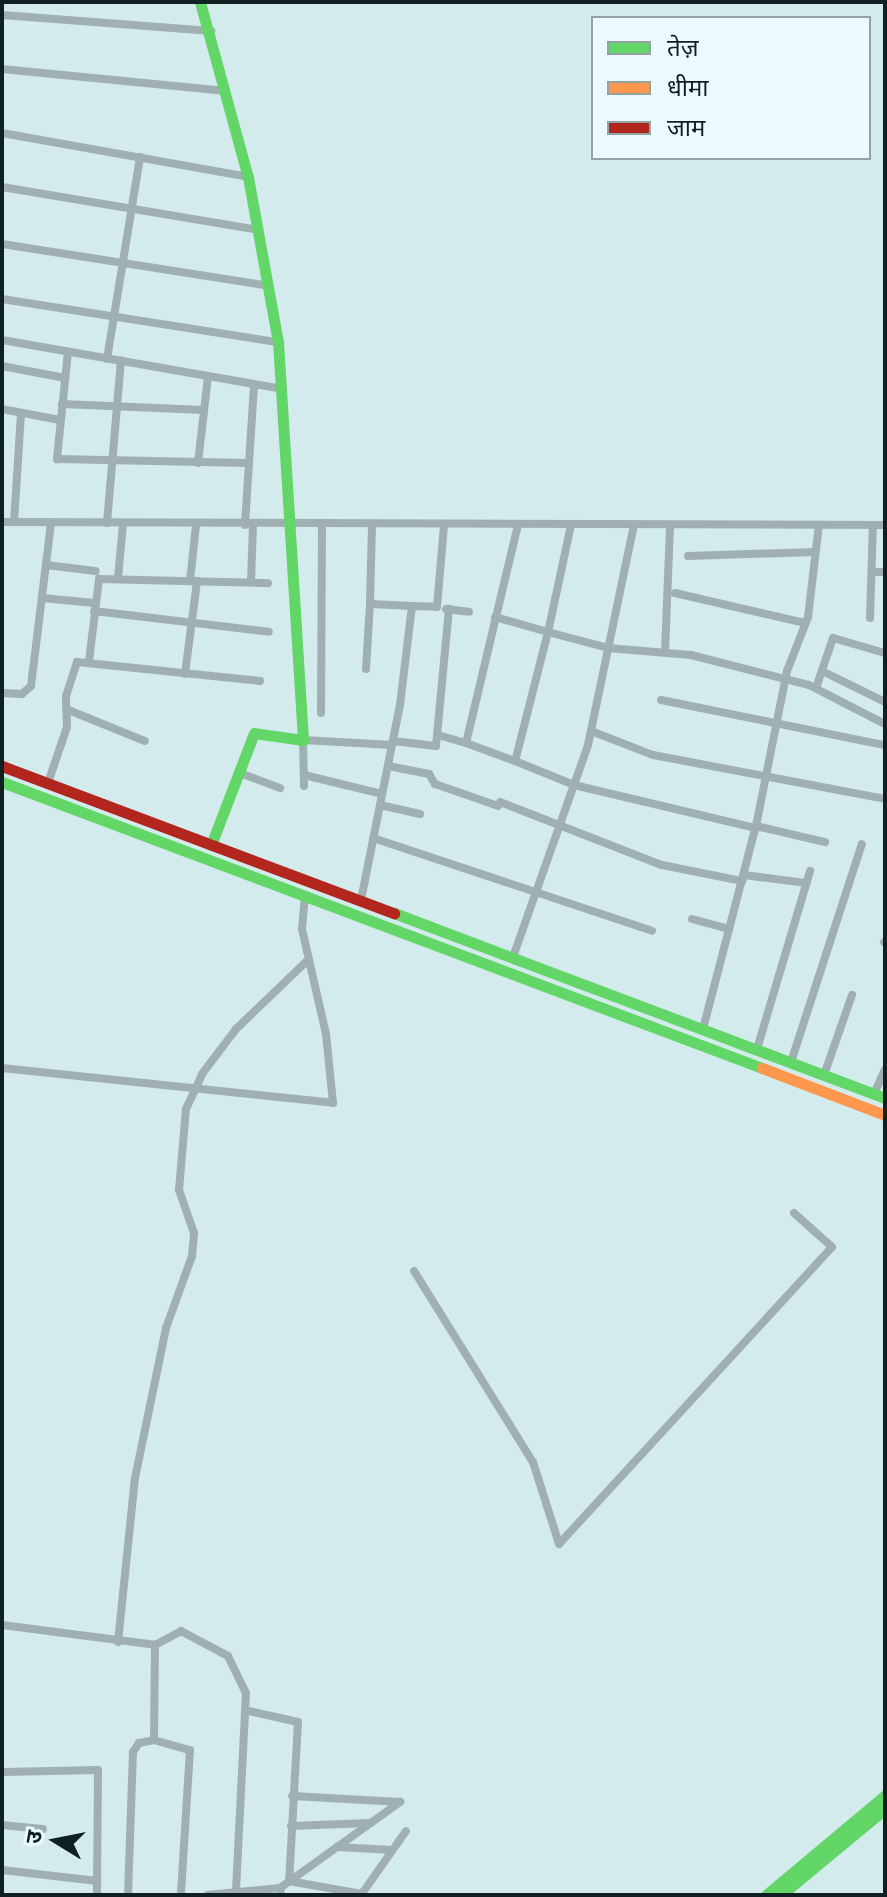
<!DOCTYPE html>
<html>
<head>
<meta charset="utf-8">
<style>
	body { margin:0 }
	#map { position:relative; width:887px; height:1897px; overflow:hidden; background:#d4ebee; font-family:"Open Sans","Noto Sans Devanagari",sans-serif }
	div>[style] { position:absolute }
	.street>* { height:8px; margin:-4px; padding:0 4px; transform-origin:4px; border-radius:4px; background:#a0b0b2 }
	.fast>* { height:11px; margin:-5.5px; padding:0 5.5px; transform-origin:5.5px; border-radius:5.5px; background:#63d668 }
	.slow>* { height:11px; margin:-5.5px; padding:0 5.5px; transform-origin:5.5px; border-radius:5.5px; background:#ff974d }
	.jam>* { height:11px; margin:-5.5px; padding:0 5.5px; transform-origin:5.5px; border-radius:5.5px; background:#b3261e }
	span { translate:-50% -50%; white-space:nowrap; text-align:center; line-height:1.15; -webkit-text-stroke:8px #ebfbfd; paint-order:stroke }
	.frame { position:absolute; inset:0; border:4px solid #102022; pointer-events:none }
	.legend { position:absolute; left:591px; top:16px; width:280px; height:144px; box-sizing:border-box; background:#ebfbfd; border:2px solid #93a3a5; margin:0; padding:10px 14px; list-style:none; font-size:24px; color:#102022 }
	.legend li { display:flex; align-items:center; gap:16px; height:40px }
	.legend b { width:40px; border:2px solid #93a3a5 }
	.north { position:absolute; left:16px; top:1801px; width:80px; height:80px; -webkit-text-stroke:6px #ebfbfd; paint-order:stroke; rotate:280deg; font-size:22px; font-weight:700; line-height:32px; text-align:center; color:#102022 }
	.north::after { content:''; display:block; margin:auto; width:28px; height:36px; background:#102022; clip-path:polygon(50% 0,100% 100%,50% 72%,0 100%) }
</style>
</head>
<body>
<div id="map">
	<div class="street">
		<i style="left:2px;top:15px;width:210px;rotate:4.4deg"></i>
		<i style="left:2px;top:69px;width:225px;rotate:5.6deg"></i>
		<i style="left:2px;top:133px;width:250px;rotate:10.1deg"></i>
		<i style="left:2px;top:187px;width:261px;rotate:9.5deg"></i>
		<i style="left:2px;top:244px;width:270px;rotate:8.9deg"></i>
		<i style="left:2px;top:299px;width:279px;rotate:8.9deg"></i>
		<i style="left:2px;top:340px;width:285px;rotate:9.9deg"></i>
		<i style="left:68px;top:352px;width:108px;rotate:95.9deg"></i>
		<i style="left:57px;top:459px;width:191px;rotate:1.2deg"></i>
		<i style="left:107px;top:359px;width:205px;rotate:-80.7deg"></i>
		<i style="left:2px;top:366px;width:64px;rotate:10.8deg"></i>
		<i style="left:62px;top:404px;width:142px;rotate:2.4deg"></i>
		<i style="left:2px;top:409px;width:59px;rotate:10.7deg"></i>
		<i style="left:198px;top:463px;width:87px;rotate:-83.4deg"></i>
		<i style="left:2px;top:522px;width:883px;rotate:0.19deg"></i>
		<i style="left:14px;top:522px;width:109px;rotate:-86.3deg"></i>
		<i style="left:107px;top:523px;width:163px;rotate:-85.1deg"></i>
		<i style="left:245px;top:525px;width:140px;rotate:-86.3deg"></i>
		<i style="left:571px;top:525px;width:109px;rotate:102.1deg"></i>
		<i style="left:548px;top:632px;width:62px;rotate:14.9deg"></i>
		<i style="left:608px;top:648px;width:83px;rotate:4.8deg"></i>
		<i style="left:691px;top:655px;width:122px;rotate:14.3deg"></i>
		<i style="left:809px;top:685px;width:85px;rotate:27.2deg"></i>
		<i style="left:372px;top:526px;width:78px;rotate:91.5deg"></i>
		<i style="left:370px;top:604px;width:42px;rotate:2.7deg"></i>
		<i style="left:688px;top:556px;width:127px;rotate:-1.8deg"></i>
		<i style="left:46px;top:565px;width:50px;rotate:6.8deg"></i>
		<i style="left:872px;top:572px;width:13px"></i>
		<i style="left:118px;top:578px;width:54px;rotate:-84.7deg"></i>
		<i style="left:190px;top:581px;width:56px;rotate:-83.9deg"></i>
		<i style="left:251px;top:582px;width:57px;rotate:-88deg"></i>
		<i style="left:675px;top:593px;width:133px;rotate:13deg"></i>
		<i style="left:42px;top:598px;width:53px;rotate:5.4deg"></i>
		<i style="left:446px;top:609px;width:23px;rotate:7deg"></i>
		<i style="left:94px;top:611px;width:176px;rotate:6.8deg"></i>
		<i style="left:495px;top:617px;width:55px;rotate:15.8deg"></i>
		<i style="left:548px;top:632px;width:133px;rotate:104.3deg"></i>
		<i style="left:515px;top:761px;width:64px;rotate:22.1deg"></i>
		<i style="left:574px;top:785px;width:187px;rotate:13.3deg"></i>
		<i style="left:870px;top:618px;width:93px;rotate:-88.2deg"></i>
		<i style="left:665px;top:652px;width:127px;rotate:-87.7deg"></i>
		<i style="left:89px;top:661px;width:83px;rotate:-83deg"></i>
		<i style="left:99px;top:579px;width:169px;rotate:1.4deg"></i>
		<i style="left:366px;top:669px;width:65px;rotate:-86.5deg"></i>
		<i style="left:822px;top:671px;width:70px;rotate:26.2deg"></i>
		<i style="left:185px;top:674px;width:94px;rotate:-82.6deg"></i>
		<i style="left:816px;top:688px;width:53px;rotate:-71.2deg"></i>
		<i style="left:833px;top:638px;width:54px;rotate:16.1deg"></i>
		<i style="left:2px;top:693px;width:20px;rotate:3deg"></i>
		<i style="left:22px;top:694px;width:12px;rotate:-42deg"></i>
		<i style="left:31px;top:686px;width:164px;rotate:-83deg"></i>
		<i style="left:661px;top:700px;width:228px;rotate:11.4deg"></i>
		<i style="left:66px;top:709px;width:85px;rotate:22.1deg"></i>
		<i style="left:321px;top:713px;width:187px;rotate:-89.7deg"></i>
		<i style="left:591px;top:731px;width:66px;rotate:21.2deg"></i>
		<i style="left:653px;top:755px;width:236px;rotate:10.7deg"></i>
		<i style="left:438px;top:735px;width:29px;rotate:16deg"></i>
		<i style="left:466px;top:743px;width:224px;rotate:-76.6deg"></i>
		<i style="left:393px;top:741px;width:43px;rotate:6.6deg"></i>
		<i style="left:436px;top:746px;width:138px;rotate:-84.6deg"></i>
		<i style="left:466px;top:743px;width:52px;rotate:20.2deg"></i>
		<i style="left:388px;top:766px;width:42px;rotate:11deg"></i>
		<i style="left:429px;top:774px;width:12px;rotate:59deg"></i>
		<i style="left:435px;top:784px;width:67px;rotate:19.2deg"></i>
		<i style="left:240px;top:773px;width:43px;rotate:20.6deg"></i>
		<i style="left:304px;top:775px;width:80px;rotate:13.7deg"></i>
		<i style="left:48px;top:783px;width:59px;rotate:-71.3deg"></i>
		<i style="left:67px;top:727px;width:31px;rotate:-92deg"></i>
		<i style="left:66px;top:696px;width:36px;rotate:-72deg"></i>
		<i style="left:77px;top:662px;width:184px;rotate:5.9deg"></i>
		<i style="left:304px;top:786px;width:46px;rotate:-91.2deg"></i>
		<i style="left:303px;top:740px;width:89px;rotate:3.2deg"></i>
		<i style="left:500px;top:802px;width:174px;rotate:21.3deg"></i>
		<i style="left:662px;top:865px;width:82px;rotate:11.3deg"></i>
		<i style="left:742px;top:881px;width:6px;rotate:-72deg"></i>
		<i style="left:744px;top:875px;width:63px;rotate:7.4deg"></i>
		<i style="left:380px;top:805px;width:41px;rotate:12.7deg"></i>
		<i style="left:756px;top:826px;width:71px;rotate:13.1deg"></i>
		<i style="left:373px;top:838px;width:294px;rotate:18.4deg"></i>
		<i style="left:361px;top:900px;width:199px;rotate:-78.7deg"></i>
		<i style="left:400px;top:705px;width:100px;rotate:-83.1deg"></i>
		<i style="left:412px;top:606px;width:25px;rotate:2deg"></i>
		<i style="left:437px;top:607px;width:82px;rotate:-85.1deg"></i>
		<i style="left:692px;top:919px;width:38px;rotate:15deg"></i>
		<i style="left:884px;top:942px;width:1px;rotate:45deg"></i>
		<i style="left:513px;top:957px;width:225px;rotate:-70.5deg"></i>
		<i style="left:588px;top:745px;width:225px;rotate:-78.2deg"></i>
		<i style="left:703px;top:1029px;width:210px;rotate:-75.4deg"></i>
		<i style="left:756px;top:826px;width:158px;rotate:-78.7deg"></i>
		<i style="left:787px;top:671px;width:58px;rotate:-68.7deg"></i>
		<i style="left:808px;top:617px;width:93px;rotate:-83.2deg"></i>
		<i style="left:757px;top:1049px;width:186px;rotate:-73.4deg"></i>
		<i style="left:791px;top:1062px;width:229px;rotate:-72deg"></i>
		<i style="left:2px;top:1068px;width:333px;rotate:6deg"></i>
		<i style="left:333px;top:1103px;width:69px;rotate:-95.8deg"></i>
		<i style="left:326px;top:1034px;width:108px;rotate:-102.9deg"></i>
		<i style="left:302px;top:929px;width:32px;rotate:-85deg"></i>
		<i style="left:824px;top:1075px;width:85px;rotate:-70.7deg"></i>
		<i style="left:874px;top:1094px;width:27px;rotate:-66deg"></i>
		<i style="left:414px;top:1271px;width:225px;rotate:58.1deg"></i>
		<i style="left:533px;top:1462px;width:86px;rotate:72.4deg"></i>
		<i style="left:559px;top:1544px;width:403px;rotate:-47.4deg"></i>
		<i style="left:832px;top:1247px;width:51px;rotate:-138.2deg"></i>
		<i style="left:2px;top:1625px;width:154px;rotate:7.4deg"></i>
		<i style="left:118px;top:1642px;width:165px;rotate:-84.1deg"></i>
		<i style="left:135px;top:1478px;width:153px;rotate:-78.3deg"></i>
		<i style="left:166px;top:1328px;width:77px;rotate:-70.1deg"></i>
		<i style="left:192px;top:1256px;width:23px;rotate:-85deg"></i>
		<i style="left:194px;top:1233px;width:46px;rotate:-109.2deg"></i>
		<i style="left:179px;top:1190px;width:81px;rotate:-85.1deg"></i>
		<i style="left:186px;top:1109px;width:38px;rotate:-65deg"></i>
		<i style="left:202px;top:1074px;width:56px;rotate:-52.9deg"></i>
		<i style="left:236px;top:1029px;width:98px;rotate:-43.8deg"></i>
		<i style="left:249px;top:1711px;width:50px;rotate:12.7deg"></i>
		<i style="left:298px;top:1722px;width:159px;rotate:93.2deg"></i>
		<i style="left:289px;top:1881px;width:74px;rotate:10.1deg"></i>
		<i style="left:154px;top:1740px;width:37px;rotate:16deg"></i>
		<i style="left:190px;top:1750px;width:145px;rotate:93.6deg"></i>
		<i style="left:2px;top:1772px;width:96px;rotate:-1.2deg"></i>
		<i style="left:98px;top:1770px;width:125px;rotate:90.5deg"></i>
		<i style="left:2px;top:1825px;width:41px;rotate:5.6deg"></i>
		<i style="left:291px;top:1826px;width:79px;rotate:-2.2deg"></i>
		<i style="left:337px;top:1847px;width:55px;rotate:3.1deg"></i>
		<i style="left:2px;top:1870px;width:96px;rotate:6.6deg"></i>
		<i style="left:128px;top:1895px;width:143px;rotate:-88deg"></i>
		<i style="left:133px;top:1752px;width:11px;rotate:-56deg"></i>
		<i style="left:139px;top:1743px;width:15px;rotate:-11deg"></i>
		<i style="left:154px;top:1740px;width:95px;rotate:-89.4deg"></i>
		<i style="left:155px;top:1645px;width:30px;rotate:-28deg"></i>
		<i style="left:181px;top:1631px;width:53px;rotate:28deg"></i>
		<i style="left:228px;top:1656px;width:41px;rotate:64.1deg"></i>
		<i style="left:246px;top:1693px;width:198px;rotate:92.9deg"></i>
		<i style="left:208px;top:1895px;width:72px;rotate:-5.6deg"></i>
		<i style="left:281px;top:1895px;width:7px;rotate:-98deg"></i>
		<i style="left:280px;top:1888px;width:148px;rotate:-35.6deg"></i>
		<i style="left:400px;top:1802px;width:108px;rotate:-176.8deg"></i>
		<i style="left:361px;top:1895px;width:78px;rotate:-54.9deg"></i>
	</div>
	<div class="fast">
		<i style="left:200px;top:2px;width:181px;rotate:74.7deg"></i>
		<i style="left:248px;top:177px;width:168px;rotate:79.7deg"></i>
		<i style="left:278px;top:342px;width:399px;rotate:86.4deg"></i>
		<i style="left:303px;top:740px;width:49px;rotate:-171.9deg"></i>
		<i style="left:254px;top:733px;width:120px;rotate:111deg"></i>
		<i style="left:2px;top:782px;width:812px;rotate:20.62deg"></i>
		<i style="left:394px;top:913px;width:525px;rotate:20.65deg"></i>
		<i style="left:766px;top:1895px;width:155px;rotate:-40deg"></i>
		<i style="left:781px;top:1895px;width:135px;rotate:-39.6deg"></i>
	</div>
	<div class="slow">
		<i style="left:762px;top:1068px;width:132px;rotate:20.9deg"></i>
	</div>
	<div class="jam">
		<i style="left:2px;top:766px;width:419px;rotate:20.6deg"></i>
	</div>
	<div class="frame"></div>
	<ul class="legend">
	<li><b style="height:10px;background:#63d668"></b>तेज़</li>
	<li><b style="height:10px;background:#ff974d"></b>धीमा</li>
	<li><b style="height:10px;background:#b3261e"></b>जाम</li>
	</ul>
	<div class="north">उ</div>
</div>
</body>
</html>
